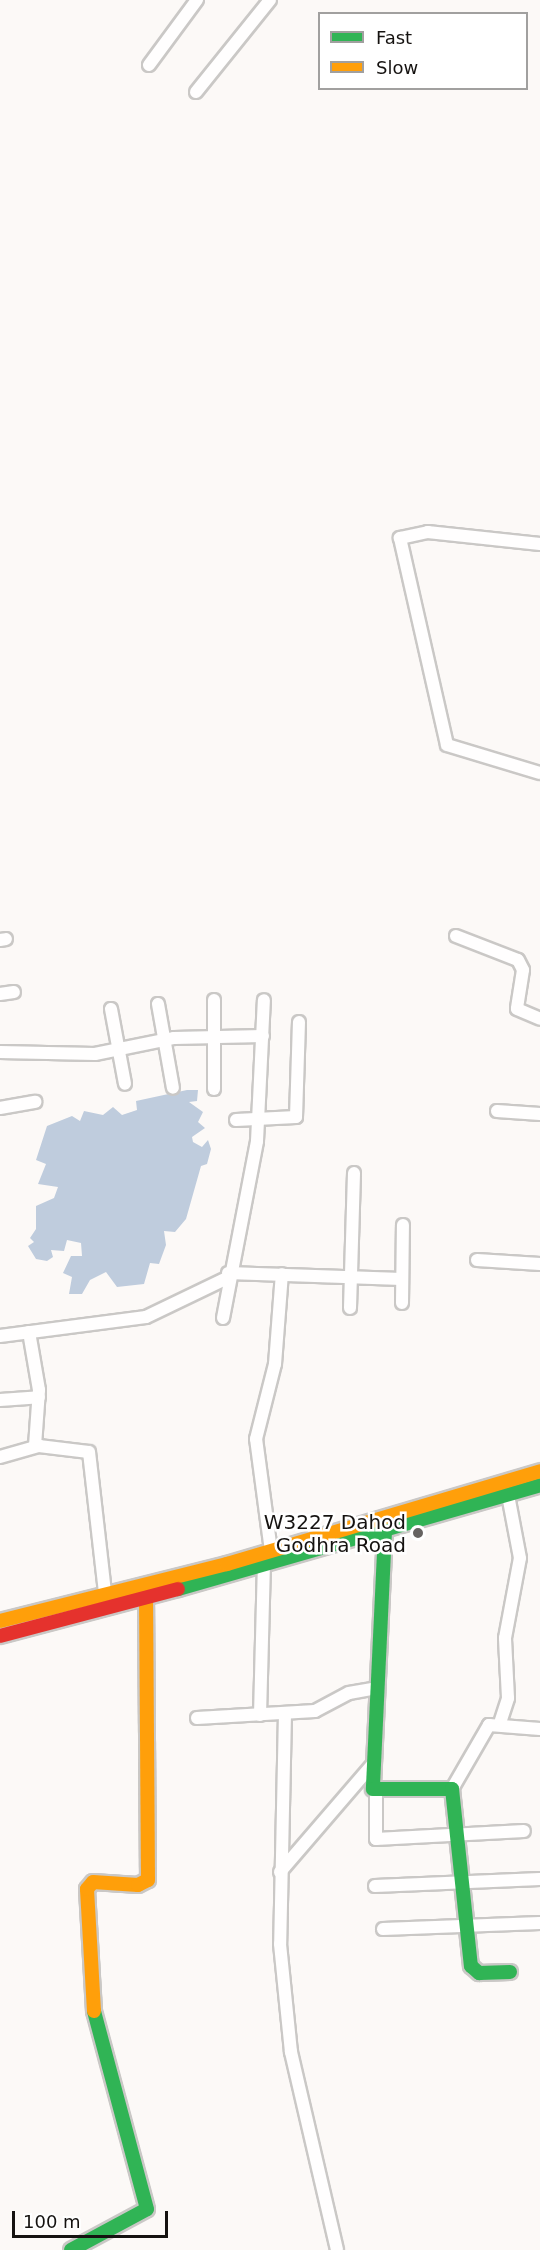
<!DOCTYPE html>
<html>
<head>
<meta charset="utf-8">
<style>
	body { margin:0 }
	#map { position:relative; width:540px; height:2250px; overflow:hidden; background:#fcf9f7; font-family:"DejaVu Sans",sans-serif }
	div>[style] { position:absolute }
	.water>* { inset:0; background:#bfccdd }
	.roads { filter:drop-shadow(2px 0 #cac8c6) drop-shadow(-2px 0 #cac8c6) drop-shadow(0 2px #cac8c6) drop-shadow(0 -2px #cac8c6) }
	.street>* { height:12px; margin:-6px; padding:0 6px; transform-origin:6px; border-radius:6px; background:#fffefe }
	.fast>* { height:14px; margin:-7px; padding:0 7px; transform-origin:7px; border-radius:7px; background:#30b455 }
	.slow>* { height:14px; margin:-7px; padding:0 7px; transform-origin:7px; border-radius:7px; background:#ff9f0a }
	.jam>* { height:14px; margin:-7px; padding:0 7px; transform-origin:7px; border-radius:7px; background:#e5322d }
	.dots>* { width:16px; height:16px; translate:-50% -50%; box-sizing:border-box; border:3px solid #fff; border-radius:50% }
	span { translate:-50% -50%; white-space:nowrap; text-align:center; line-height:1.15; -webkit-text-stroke:5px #fff; paint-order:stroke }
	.poi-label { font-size:20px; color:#151210 }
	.right { translate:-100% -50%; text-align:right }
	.legend { position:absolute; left:318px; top:12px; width:210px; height:78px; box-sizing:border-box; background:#fff; border:2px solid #a1a09f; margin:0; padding:8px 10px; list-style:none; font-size:18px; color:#151210 }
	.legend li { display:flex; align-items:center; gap:12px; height:30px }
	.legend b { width:30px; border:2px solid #a1a09f }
	.scale { position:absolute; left:12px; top:2211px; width:156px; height:27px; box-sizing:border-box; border:3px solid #151210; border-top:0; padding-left:8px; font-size:18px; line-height:21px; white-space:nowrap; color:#151210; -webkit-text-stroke:4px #fff; paint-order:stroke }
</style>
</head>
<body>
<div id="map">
	<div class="water">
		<i style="clip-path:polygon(187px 1090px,198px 1090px,197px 1101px,189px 1102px,203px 1112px,198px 1122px,205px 1128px,192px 1137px,193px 1142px,202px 1147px,208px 1140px,211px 1149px,207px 1164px,201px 1166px,186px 1219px,175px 1232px,164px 1231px,166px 1245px,159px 1264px,150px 1263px,144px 1284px,117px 1287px,106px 1272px,90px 1280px,82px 1294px,69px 1294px,72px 1277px,63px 1273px,71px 1256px,82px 1256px,81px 1243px,67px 1240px,64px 1251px,51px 1250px,53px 1257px,47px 1261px,36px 1259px,28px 1246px,34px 1242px,30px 1238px,36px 1229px,36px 1206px,54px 1198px,58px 1187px,38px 1184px,46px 1164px,36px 1160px,47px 1126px,72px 1116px,80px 1121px,84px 1111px,103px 1115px,113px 1107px,122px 1115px,137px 1110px,136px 1101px)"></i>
	</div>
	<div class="roads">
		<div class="street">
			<i style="left:149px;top:65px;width:81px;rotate:-53.6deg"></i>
			<i style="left:196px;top:92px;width:118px;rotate:-51.2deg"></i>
			<i style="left:540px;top:544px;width:113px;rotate:-173.9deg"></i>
			<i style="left:428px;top:532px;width:29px;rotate:168deg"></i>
			<i style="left:400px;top:538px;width:212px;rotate:77.2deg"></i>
			<i style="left:447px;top:745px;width:97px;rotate:16.8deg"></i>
			<i style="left:456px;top:936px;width:66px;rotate:21.2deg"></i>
			<i style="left:518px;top:960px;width:11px;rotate:63deg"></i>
			<i style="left:523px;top:970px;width:39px;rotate:99deg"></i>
			<i style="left:517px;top:1009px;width:25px;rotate:23deg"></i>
			<i style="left:0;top:940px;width:6px;rotate:-9deg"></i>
			<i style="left:0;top:994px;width:14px;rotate:-8deg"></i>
			<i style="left:214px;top:1000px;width:89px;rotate:90deg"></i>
			<i style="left:158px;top:1004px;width:85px;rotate:79.9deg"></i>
			<i style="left:111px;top:1009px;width:76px;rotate:79.4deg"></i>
			<i style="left:0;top:1052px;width:95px;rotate:1.2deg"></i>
			<i style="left:95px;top:1054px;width:81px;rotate:-11.4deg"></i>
			<i style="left:174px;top:1038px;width:89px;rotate:-1.3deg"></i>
			<i style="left:0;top:1108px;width:36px;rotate:-10deg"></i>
			<i style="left:497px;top:1111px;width:43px;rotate:4deg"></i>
			<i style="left:236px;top:1120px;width:60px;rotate:-2.9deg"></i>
			<i style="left:296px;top:1117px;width:95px;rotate:-88.2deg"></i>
			<i style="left:477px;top:1260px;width:63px;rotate:3.6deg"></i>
			<i style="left:228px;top:1273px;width:174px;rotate:2deg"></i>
			<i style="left:402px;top:1303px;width:78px;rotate:-89.3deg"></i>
			<i style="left:350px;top:1308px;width:135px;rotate:-88.3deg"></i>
			<i style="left:223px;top:1318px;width:180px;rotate:-79.1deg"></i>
			<i style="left:257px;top:1141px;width:141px;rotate:-87.2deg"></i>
			<i style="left:29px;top:1332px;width:59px;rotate:80.2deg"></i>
			<i style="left:39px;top:1390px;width:56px;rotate:94.1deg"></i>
			<i style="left:0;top:1336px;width:147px;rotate:-7.4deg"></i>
			<i style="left:146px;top:1317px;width:90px;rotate:-25.7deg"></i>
			<i style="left:0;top:1400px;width:39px;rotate:-4deg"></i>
			<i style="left:0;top:1457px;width:41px;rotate:-15.8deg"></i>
			<i style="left:39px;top:1446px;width:50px;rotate:6.8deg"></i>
			<i style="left:89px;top:1452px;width:142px;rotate:83.5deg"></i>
			<i style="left:271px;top:1551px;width:113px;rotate:-97.6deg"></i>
			<i style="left:256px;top:1439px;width:77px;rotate:-75.8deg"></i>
			<i style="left:275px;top:1364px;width:90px;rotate:-85.6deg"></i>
			<i style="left:285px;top:1713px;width:231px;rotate:91.2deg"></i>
			<i style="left:280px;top:1944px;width:109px;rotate:84.2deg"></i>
			<i style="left:291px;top:2052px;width:203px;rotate:76.9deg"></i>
			<i style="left:260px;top:1715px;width:148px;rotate:-88.5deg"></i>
			<i style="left:197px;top:1718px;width:118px;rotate:-3.4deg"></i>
			<i style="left:315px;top:1711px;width:38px;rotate:-28deg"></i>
			<i style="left:349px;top:1693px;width:28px;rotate:-10deg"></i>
			<i style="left:500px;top:1723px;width:26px;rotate:-72deg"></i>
			<i style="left:508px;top:1698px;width:60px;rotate:-92.9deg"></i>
			<i style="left:505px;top:1638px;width:81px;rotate:-79.4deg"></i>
			<i style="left:520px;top:1558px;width:64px;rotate:-100.8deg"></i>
			<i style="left:452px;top:1789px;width:74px;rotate:-60deg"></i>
			<i style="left:489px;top:1725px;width:51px;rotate:4.5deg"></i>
			<i style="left:376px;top:1791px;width:48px;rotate:90deg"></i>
			<i style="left:376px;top:1839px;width:148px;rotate:-3.1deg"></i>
			<i style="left:280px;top:1872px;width:141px;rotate:-49.3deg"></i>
			<i style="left:375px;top:1886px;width:165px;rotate:-2.4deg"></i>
			<i style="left:383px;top:1929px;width:157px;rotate:-2.2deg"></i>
		</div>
		<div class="fast">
			<i style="left:385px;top:1531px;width:258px;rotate:92.7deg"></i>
			<i style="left:373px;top:1789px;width:79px"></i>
			<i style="left:452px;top:1789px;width:178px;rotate:83.9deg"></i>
			<i style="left:471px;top:1966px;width:11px;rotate:41deg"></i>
			<i style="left:479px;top:1973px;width:31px;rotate:-2deg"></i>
			<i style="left:178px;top:1589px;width:377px;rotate:-16deg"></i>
			<i style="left:71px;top:2250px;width:86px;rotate:-28.3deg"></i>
			<i style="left:147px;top:2209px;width:205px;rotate:-105deg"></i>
		</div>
		<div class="slow">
			<i style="left:0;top:1621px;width:234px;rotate:-14.1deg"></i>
			<i style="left:227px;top:1564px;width:327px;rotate:-16.5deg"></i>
			<i style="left:94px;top:2011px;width:122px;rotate:-93.3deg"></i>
			<i style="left:87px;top:1889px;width:9px;rotate:-49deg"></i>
			<i style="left:93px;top:1882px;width:45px;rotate:3.8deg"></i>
			<i style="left:138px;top:1885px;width:11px;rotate:-27deg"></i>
			<i style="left:148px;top:1880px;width:280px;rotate:-90.4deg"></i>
		</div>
		<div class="jam">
			<i style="left:0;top:1636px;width:184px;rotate:-14.8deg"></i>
		</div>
	</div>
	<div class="dots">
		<i style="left:418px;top:1533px;background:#666361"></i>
	</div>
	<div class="poi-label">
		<span class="right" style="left:406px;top:1534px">W3227 Dahod<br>Godhra Road</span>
	</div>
	<ul class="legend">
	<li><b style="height:8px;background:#30b455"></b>Fast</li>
	<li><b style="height:8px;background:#ff9f0a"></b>Slow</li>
	</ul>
	<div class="scale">100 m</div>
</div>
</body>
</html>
